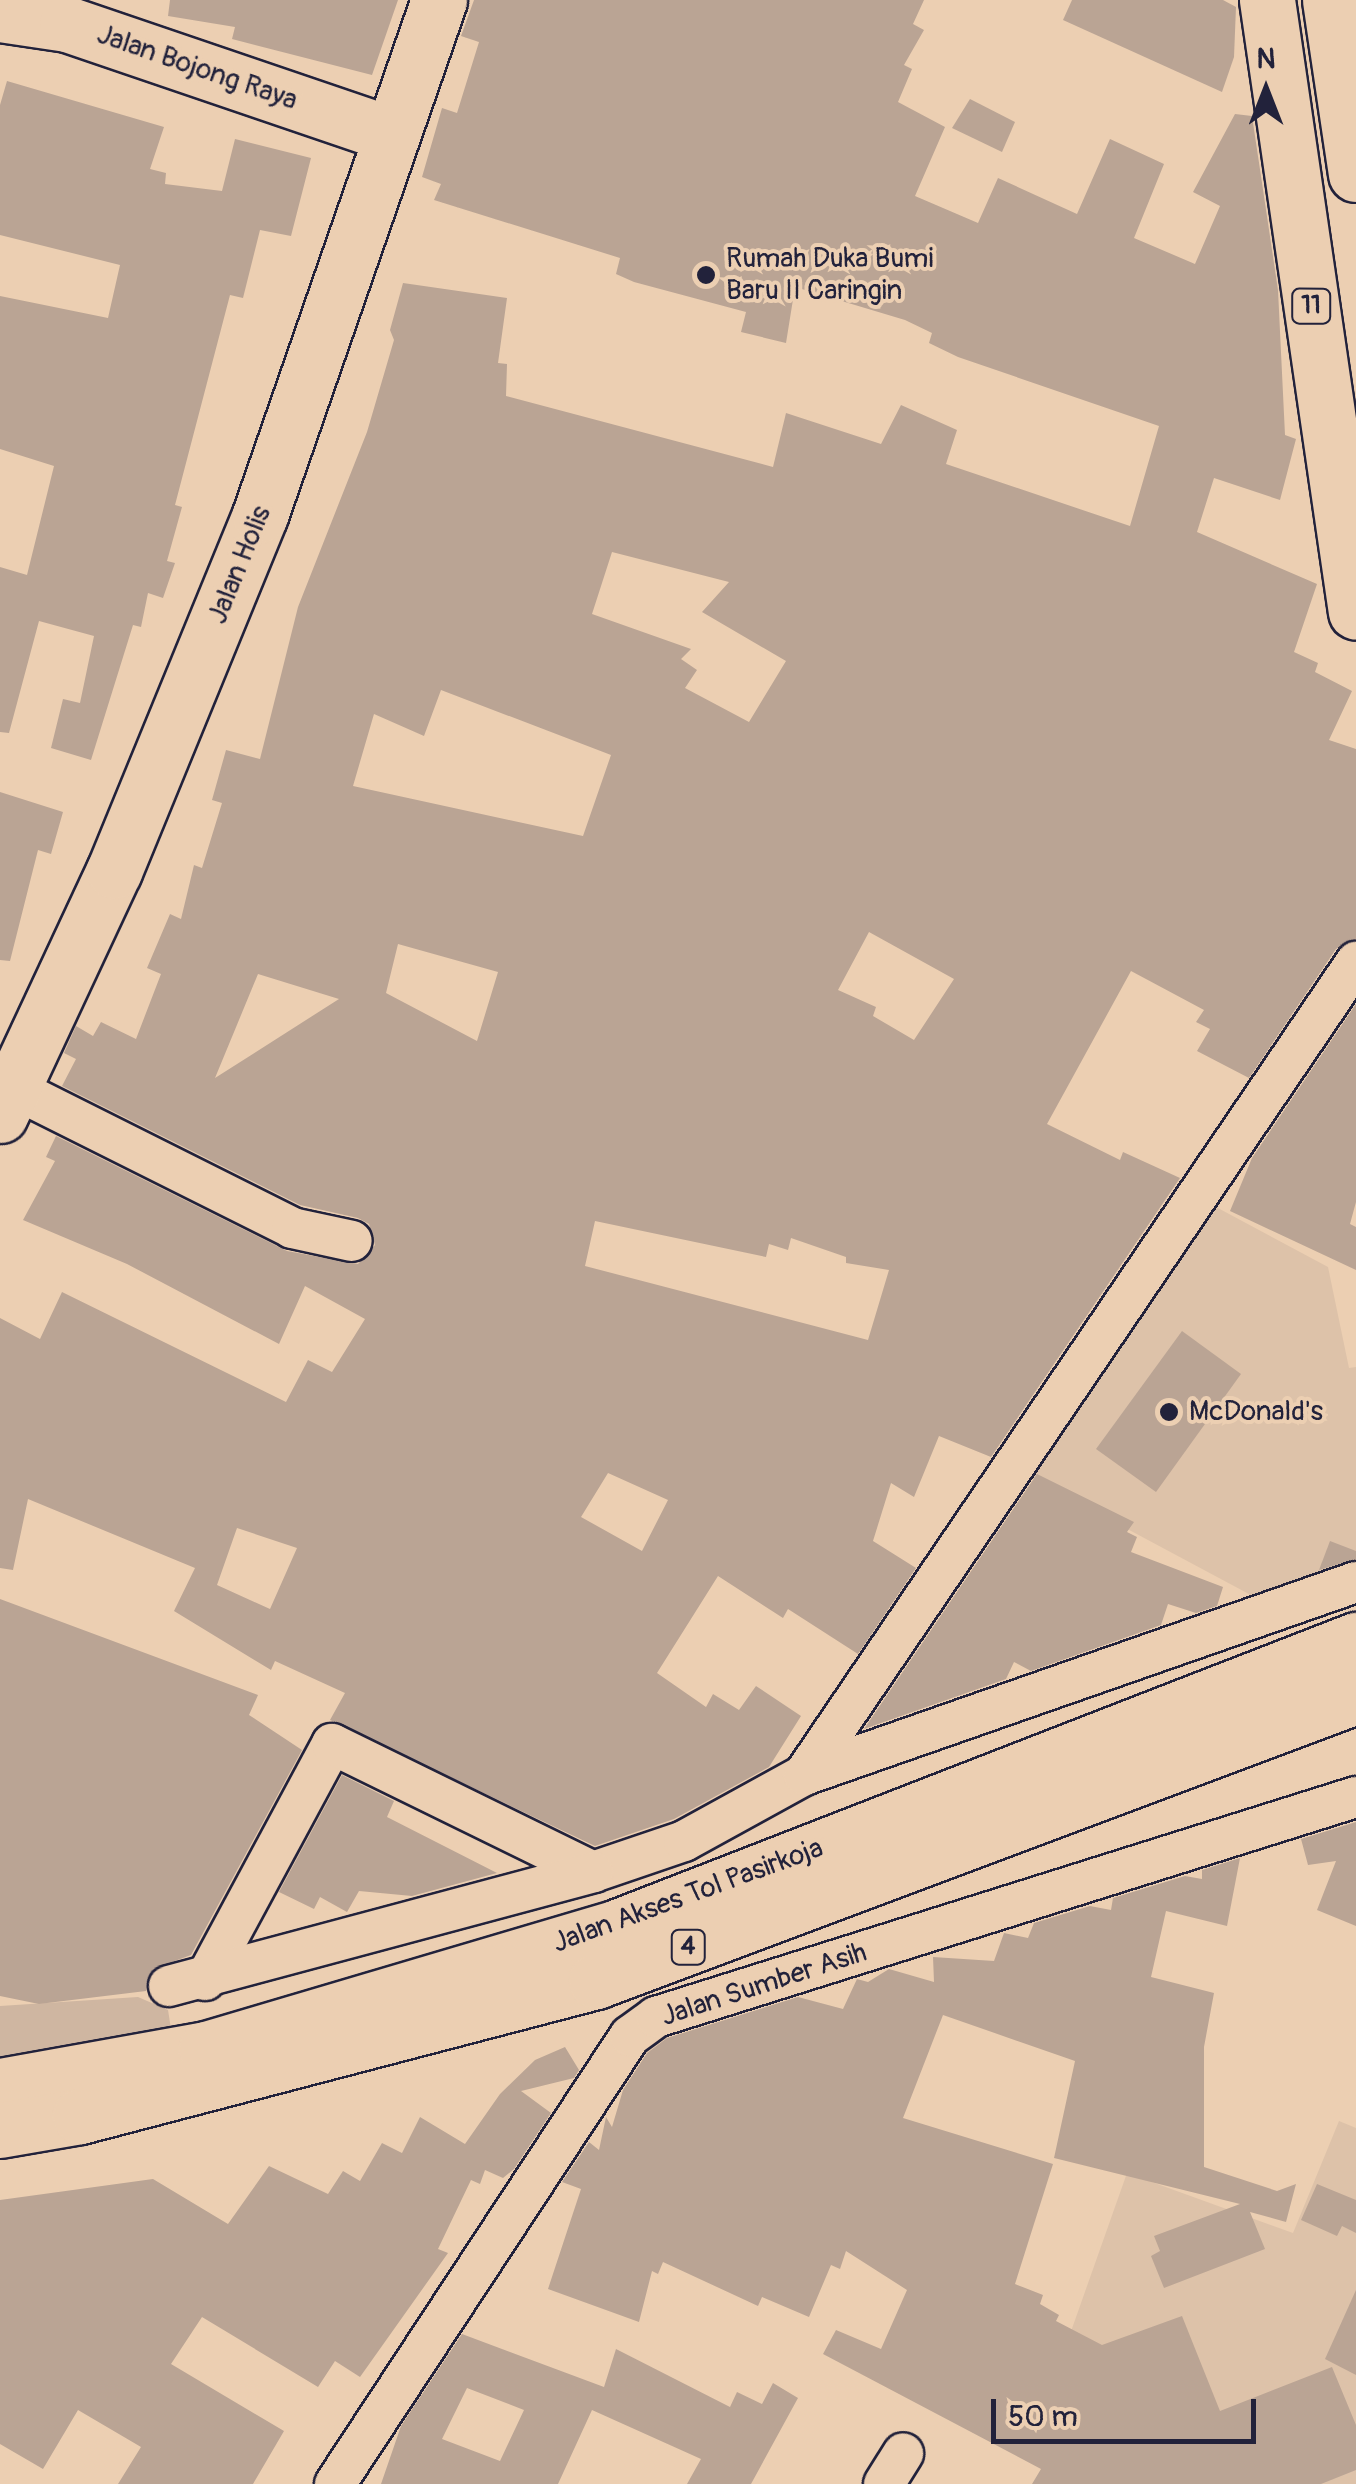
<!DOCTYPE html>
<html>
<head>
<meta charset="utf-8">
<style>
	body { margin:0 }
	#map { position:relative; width:1356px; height:2484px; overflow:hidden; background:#eccfb2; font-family:Pangolin,sans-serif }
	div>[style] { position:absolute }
	.built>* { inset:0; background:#ddc2a9 }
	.green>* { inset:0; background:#cfb6a1 }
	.building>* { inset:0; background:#baa494 }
	.roads { filter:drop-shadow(2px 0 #22223b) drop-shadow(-2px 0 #22223b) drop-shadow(0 2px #22223b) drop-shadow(0 -2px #22223b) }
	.street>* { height:40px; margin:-20px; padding:0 20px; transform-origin:20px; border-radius:20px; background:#eccfb2 }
	.secondary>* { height:55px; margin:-27.5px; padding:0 27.5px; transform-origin:27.5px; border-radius:27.5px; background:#eccfb2 }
	.highway>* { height:55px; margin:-27.5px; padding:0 27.5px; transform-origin:27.5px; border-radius:27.5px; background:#eccfb2 }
	.dots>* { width:28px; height:28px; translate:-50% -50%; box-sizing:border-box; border:5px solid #eccfb2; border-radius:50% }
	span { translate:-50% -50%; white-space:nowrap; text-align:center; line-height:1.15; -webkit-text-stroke:8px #eccfb2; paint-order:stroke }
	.shield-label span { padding:2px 8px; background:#eccfb2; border:2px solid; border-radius:8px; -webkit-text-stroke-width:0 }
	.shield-label { font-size:25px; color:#22223b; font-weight:700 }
	.street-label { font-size:28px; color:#22223b }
	.poi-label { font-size:28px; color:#22223b }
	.left { translate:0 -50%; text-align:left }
	.north { position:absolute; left:1216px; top:40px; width:100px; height:100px; -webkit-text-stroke:8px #eccfb2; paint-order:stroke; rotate:0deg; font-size:28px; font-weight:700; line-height:40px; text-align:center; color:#22223b }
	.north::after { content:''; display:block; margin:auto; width:35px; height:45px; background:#22223b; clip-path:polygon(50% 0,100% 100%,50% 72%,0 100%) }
	.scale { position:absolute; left:991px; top:2399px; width:265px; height:45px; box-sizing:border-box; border:5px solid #22223b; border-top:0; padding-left:12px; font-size:30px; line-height:35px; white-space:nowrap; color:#22223b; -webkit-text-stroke:8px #eccfb2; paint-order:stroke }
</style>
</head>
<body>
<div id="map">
	<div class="built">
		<i style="clip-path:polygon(1216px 1207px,1328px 1267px,1349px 1368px,1356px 1367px,1356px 1568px,1262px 1601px,1032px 1478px)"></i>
		<i style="clip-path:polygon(1339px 2121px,1356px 2128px,1356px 2484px,1163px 2484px,1034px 2436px,1127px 2173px,1293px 2233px)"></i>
	</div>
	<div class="green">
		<i style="clip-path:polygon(138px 1997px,168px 2010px,171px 2029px,0 2065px,0 2006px)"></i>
	</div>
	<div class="building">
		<i style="clip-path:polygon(170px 0,398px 0,372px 75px,232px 39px,235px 27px,168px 16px)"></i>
		<i style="clip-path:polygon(evenodd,474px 0,924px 0,913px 24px,924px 30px,904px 65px,912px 69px,898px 102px,945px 127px,915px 196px,978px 223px,998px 178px,1077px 214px,1110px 139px,1164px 164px,1134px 238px,1195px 264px,1220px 206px,1193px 192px,1235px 114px,1252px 116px,1278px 290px,1285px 435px,1296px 439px,1280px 500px,1214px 478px,1197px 532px,1317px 584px,1294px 652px,1318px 663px,1315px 672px,1352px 691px,1329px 740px,1356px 749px,1356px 939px,1336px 949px,1249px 1078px,1197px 1051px,1210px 1029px,1196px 1022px,1204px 1010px,1131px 971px,1047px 1124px,1120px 1160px,1123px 1152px,1180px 1178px,991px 1457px,939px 1436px,914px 1497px,891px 1483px,873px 1541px,916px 1568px,858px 1654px,788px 1609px,783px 1618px,718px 1576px,657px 1673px,706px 1707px,713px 1694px,739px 1710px,756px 1686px,801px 1716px,769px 1767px,674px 1819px,595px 1846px,330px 1720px,345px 1693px,275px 1661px,271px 1670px,174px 1611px,195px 1568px,28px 1499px,13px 1570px,0 1568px,0 1318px,40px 1339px,62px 1292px,286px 1402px,308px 1360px,332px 1372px,365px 1319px,305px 1286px,279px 1344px,127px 1264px,23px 1220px,55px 1161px,46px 1157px,56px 1136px,287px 1251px,358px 1264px,375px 1245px,369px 1224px,358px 1218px,300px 1205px,62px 1086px,76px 1059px,64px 1053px,76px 1026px,93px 1036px,101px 1022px,136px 1039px,161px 974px,147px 968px,170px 914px,181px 919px,194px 865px,202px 868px,222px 803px,212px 800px,226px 750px,260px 759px,298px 607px,367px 432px,394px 340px,390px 330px,403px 283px,507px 298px,498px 363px,507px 364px,506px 396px,773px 467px,786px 413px,881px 444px,901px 405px,957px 430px,946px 464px,1130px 526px,1159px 426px,958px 357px,929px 343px,932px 333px,905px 320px,795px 287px,786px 343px,741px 332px,746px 312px,634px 282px,616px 274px,620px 258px,434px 200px,441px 184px,422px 177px,442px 108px,457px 113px,479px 42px,461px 36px,474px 0,612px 552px,729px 582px,702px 612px,786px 661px,749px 722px,685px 688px,697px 670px,681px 659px,691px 649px,592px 614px,612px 552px,474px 0,441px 690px,611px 755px,583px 836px,353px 786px,374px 714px,424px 736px,441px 690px,474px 0,869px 932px,954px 979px,914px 1040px,873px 1016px,876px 1007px,838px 990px,869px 932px,474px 0,398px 944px,498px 972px,477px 1041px,386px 993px,398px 944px,474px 0,258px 974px,339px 999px,215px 1078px,258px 974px,474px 0,595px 1221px,766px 1257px,769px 1244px,788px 1250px,791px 1238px,846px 1257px,846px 1263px,889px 1270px,868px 1340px,585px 1266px,595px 1221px,474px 0,608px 1473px,668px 1500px,642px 1551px,581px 1517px,608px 1473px,474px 0,237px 1528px,297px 1548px,270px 1609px,217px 1585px,237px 1528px)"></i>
		<i style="clip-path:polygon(1072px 0,1223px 0,1236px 7px,1234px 57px,1222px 92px,1063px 20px)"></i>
		<i style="clip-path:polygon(7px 81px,164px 127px,150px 169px,166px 173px,165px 184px,222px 191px,235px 139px,311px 158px,291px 236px,260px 230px,243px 298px,230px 295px,175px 505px,182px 507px,167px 561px,175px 563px,163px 598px,148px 593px,141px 627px,133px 625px,91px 760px,51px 748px,63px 699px,80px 703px,94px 636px,39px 621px,9px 733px,0 732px,0 567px,27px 575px,54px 466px,0 449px,0 296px,108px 318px,120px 265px,0 235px,0 105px)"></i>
		<i style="clip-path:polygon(970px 99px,1015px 122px,1002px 152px,952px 128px)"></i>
		<i style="clip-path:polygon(0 792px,63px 812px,51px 854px,38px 850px,10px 961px,0 960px)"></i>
		<i style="clip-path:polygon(1356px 1004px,1356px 1202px,1350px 1224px,1356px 1227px,1356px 1270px,1230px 1211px,1252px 1158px)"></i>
		<i style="clip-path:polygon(1182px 1331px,1241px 1374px,1156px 1492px,1096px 1449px)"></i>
		<i style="clip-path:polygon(1037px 1474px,1134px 1522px,1127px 1532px,1137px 1537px,1131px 1552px,1223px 1587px,1217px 1606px,1196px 1613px,1168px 1604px,1161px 1625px,1031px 1671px,1014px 1662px,1006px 1679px,864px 1729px)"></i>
		<i style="clip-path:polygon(1330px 1541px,1356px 1551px,1356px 1559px,1319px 1570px)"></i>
		<i style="clip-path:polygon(0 1599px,258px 1695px,249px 1715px,302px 1750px,191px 1955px,153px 1969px,146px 1991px,39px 2004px,0 1996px)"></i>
		<i style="clip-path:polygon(342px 1775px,394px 1801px,387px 1817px,497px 1873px,412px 1896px,359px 1891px,347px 1912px,320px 1897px,314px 1909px,279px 1892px)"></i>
		<i style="clip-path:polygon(1356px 1822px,1356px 1926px,1317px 1910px,1336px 1861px,1308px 1865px,1301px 1839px)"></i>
		<i style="clip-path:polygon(1240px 1858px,1227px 1926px,1166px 1911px,1151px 1977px,1214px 1993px,1204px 2047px,1204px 2167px,1277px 2191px,1296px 2184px,1286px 2222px,1250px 2212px,1265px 2249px,1164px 2288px,1151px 2256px,1160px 2251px,1154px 2236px,1240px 2204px,1054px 2158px,1075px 2061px,943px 2015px,903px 2118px,1053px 2164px,1015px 2284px,1043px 2295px,1040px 2304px,1059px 2315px,1056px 2321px,1102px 2345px,1182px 2316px,1220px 2411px,1332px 2367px,1356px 2425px,1356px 2470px,1321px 2484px,1032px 2484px,1041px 2469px,823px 2354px,836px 2330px,881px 2349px,907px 2290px,846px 2251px,840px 2269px,831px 2265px,809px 2317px,762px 2297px,758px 2306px,663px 2262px,658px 2274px,652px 2271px,639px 2322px,548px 2289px,581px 2189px,562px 2182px,589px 2142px,599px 2150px,606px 2117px,612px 2127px,623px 2090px,647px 2053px,667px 2038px,798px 1997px,843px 2009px,857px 1979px,868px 1982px,889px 1969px,934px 1982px,933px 1957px,994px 1961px,1004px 1933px,1028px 1938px,1034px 1923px,1090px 1906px,1111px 1910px,1113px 1898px,1185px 1876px,1202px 1879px,1202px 1870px)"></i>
		<i style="clip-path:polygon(565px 2047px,579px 2070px,574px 2078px,521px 2091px,551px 2113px,514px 2169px,503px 2178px,485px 2170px,480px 2184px,471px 2180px,438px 2249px,448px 2253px,360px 2377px,335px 2361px,318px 2387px,202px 2317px,171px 2364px,284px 2431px,253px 2484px,118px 2484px,141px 2447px,78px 2410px,43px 2469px,0 2444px,0 2200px,153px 2179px,228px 2224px,269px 2166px,328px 2194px,343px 2171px,360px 2181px,382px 2143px,402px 2153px,420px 2117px,465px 2144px,500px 2094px,535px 2060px)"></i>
		<i style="clip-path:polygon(1317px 2184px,1356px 2200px,1356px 2233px,1342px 2226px,1337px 2236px,1301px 2220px)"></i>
		<i style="clip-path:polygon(1356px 2290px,1356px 2375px,1325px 2359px)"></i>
		<i style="clip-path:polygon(evenodd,462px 2334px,604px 2387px,616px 2349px,730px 2407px,737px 2392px,762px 2404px,773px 2383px,798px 2398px,751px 2484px,687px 2484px,701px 2459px,592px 2410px,558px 2484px,381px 2484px,401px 2426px,462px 2334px,467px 2388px,524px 2410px,500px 2461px,442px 2439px,467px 2388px)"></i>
	</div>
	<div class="roads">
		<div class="street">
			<i style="left:13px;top:1088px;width:312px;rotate:26.6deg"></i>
			<i style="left:292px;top:1228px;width:61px;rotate:12.2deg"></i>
			<i style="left:804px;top:1775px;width:585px;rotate:-19.27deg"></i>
			<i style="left:205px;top:1980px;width:268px;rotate:-61.7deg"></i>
			<i style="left:332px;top:1744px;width:291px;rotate:26.1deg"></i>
			<i style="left:593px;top:1872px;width:96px;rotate:-18.8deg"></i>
			<i style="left:684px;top:1841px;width:137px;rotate:-28.8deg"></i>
			<i style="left:804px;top:1775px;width:983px;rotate:-55.82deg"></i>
			<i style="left:169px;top:1986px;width:439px;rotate:-15deg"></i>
			<i style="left:335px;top:2484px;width:536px;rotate:-56.64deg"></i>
			<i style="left:630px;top:2036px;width:32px;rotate:-36deg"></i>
			<i style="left:656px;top:2017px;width:734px;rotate:-17.45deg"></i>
			<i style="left:884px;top:2484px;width:36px;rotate:-58deg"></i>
		</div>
		<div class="secondary">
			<i style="left:0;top:14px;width:68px;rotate:8.5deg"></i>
			<i style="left:67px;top:24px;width:342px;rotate:18.8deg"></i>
			<i style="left:0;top:1115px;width:269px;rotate:-65deg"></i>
			<i style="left:114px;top:871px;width:385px;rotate:-67.7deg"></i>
			<i style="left:260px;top:515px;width:545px;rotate:-70.83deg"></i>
		</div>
		<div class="highway">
			<i style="left:1267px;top:0;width:618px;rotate:81.73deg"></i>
			<i style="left:1330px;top:0;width:176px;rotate:81.5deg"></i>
			<i style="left:0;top:2086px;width:209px;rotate:-10.2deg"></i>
			<i style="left:206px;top:2049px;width:432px;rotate:-16.5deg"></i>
			<i style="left:620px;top:1926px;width:790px;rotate:-21.24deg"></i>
			<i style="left:0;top:2130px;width:81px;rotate:-9.9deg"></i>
			<i style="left:80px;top:2116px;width:533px;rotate:-14.66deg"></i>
			<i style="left:596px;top:1981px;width:812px;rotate:-20.56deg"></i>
		</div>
	</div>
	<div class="dots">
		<i style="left:706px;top:275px;background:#22223b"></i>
		<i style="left:1169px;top:1412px;background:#22223b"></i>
	</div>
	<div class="shield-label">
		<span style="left:1311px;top:306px">11</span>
		<span style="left:688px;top:1947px">4</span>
	</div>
	<div class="street-label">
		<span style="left:197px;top:68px;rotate:19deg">Jalan Bojong Raya</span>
		<span style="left:240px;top:565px;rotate:-68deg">Jalan Holis</span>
		<span style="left:688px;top:1896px;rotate:-20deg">Jalan Akses Tol Pasirkoja</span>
		<span style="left:764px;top:1985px;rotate:-18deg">Jalan Sumber Asih</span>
	</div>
	<div class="poi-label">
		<span class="left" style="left:726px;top:275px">Rumah Duka Bumi<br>Baru II Caringin</span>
		<span class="left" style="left:1189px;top:1412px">McDonald's</span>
	</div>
	<div class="north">N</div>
	<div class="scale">50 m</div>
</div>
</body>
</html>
